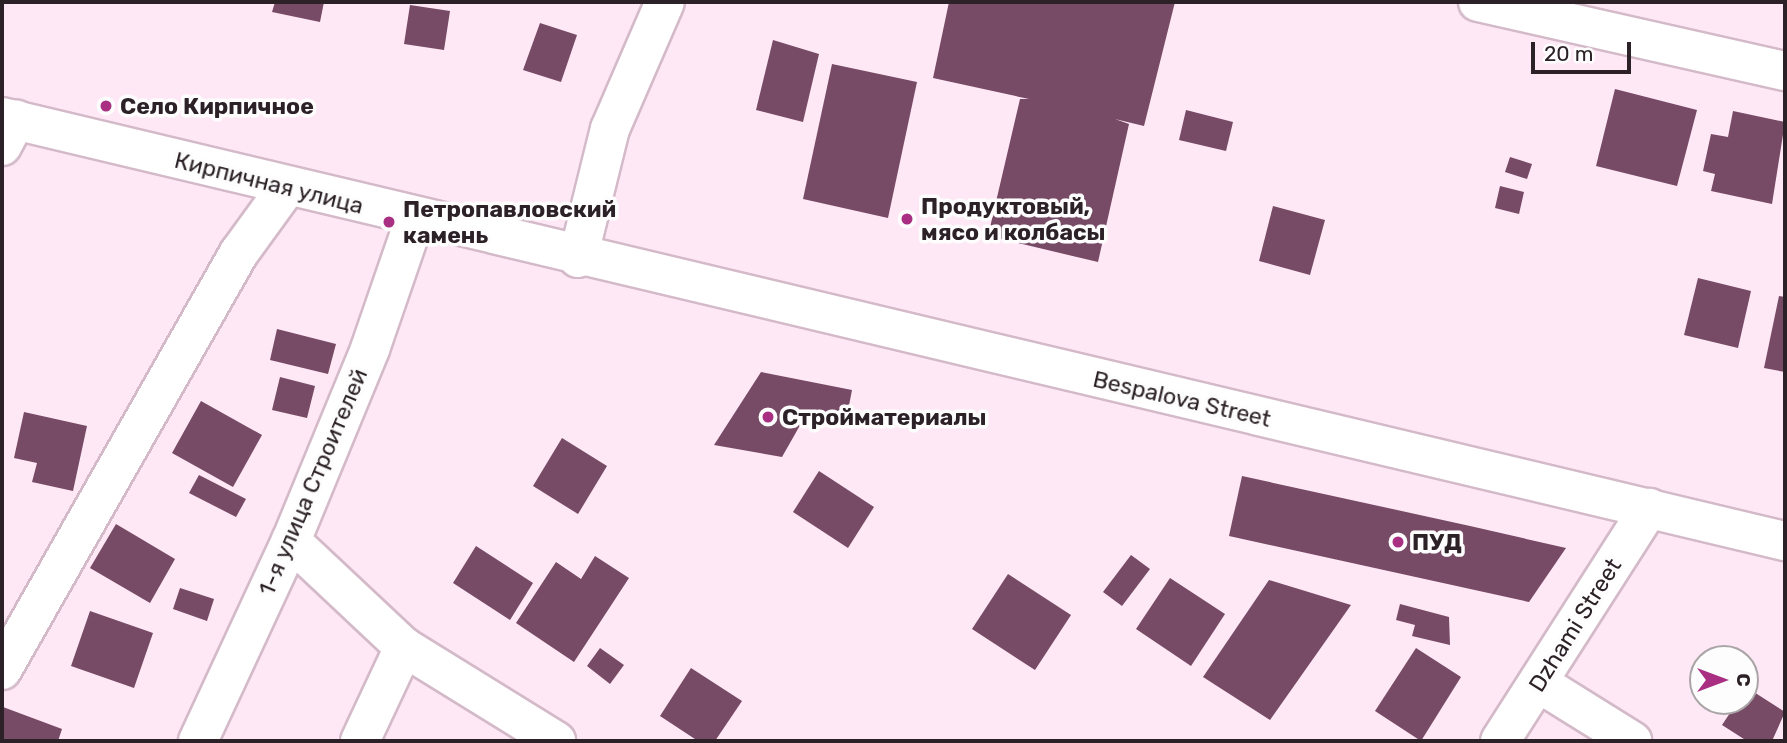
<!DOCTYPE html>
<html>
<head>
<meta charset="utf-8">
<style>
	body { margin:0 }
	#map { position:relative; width:1787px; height:743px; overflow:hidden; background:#fee8f5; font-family:Rubik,sans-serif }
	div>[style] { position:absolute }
	.building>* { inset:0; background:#774a65 }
	.roads { filter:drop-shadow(2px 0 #d4bac9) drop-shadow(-2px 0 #d4bac9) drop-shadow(0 2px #d4bac9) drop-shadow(0 -2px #d4bac9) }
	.minor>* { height:38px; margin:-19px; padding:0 19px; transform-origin:19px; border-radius:19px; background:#fff }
	.tertiary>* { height:38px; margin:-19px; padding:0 19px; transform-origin:19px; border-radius:19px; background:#fff }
	.secondary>* { height:38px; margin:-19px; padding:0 19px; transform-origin:19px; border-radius:19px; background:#fff }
	.dots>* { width:19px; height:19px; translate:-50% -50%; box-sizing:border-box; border:4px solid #fdfdfd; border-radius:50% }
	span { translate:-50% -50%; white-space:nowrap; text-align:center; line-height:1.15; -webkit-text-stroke:7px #fdfdfd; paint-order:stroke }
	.poi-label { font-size:23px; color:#2b2126; font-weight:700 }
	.left { translate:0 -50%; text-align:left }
	.street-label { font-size:23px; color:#2b2126 }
	.frame { position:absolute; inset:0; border:4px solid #2b2126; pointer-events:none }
	.north { position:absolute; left:1689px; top:645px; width:70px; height:70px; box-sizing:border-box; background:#fdfdfd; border:2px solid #a9a5a7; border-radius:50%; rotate:90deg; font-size:19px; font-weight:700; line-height:28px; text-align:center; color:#2b2126 }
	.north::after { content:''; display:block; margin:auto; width:24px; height:32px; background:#a92f83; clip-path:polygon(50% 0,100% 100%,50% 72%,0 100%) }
	.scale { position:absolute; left:1531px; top:42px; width:100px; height:32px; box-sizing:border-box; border:4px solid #2b2126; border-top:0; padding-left:9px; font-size:21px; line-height:24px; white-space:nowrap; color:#2b2126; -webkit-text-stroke:5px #fdfdfd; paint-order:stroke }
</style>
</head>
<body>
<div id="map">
	<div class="building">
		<i style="clip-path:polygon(275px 2px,324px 2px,320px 22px,272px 12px)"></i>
		<i style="clip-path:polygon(949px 2px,1175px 2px,1144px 126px,1115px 119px,1129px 124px,1098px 262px,988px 236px,1020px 99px,1029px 99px,933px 78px)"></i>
		<i style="clip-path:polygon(410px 5px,450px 11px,444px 50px,404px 44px)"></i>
		<i style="clip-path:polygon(540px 23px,577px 35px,561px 82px,523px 70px)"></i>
		<i style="clip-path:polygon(773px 40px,819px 54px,803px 122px,756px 110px)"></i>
		<i style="clip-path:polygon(832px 64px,917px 82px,888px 218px,803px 199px)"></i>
		<i style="clip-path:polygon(1615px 89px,1697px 110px,1677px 186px,1596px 166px)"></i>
		<i style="clip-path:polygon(1186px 110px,1233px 122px,1226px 151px,1179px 140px)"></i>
		<i style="clip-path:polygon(1733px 111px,1785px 122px,1772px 204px,1711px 191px,1715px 174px,1703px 171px,1711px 134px,1728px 137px)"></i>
		<i style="clip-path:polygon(1510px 157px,1532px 164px,1527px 179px,1505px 172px)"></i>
		<i style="clip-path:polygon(1500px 186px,1524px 192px,1519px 214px,1495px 208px)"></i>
		<i style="clip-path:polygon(1273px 206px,1325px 220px,1310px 275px,1259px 261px)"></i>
		<i style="clip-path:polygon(1698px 278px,1751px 291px,1738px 348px,1684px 335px)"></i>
		<i style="clip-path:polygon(1779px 296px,1785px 297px,1785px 372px,1764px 368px)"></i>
		<i style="clip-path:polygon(277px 329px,336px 344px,328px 374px,270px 360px)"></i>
		<i style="clip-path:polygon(761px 372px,852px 390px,846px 421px,807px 413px,782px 457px,714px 445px)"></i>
		<i style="clip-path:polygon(280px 377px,315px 386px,307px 418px,272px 410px)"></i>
		<i style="clip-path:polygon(201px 401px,262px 435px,233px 487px,172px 453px)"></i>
		<i style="clip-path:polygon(24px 412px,87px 426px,73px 491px,32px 482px,37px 463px,14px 458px)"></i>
		<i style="clip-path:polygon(562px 438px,607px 466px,578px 514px,533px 486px)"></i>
		<i style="clip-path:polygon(819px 471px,874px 507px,848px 548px,793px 512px)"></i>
		<i style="clip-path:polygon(199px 475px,246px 499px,236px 517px,189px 493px)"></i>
		<i style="clip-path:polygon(1242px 476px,1470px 526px,1566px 548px,1529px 602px,1229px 536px)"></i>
		<i style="clip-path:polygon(116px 524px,175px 559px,150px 603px,90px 568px)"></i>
		<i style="clip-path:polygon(476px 546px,533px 583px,510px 620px,453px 583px)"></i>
		<i style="clip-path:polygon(1131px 555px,1150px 569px,1122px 606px,1103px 592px)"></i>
		<i style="clip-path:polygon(595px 556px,629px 578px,574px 662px,516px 623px,556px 562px,581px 579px)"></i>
		<i style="clip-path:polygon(1008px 574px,1071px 615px,1035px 670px,972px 629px)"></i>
		<i style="clip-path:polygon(1170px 578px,1225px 614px,1191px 666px,1136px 629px)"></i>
		<i style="clip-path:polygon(1269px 580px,1351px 605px,1270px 720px,1203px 677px)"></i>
		<i style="clip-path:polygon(180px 588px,214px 599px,207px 621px,173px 609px)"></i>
		<i style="clip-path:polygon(1400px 604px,1449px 617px,1450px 645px,1412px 636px,1415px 625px,1396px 620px)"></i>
		<i style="clip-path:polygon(90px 611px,153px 633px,134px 688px,71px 666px)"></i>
		<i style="clip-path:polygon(600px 648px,624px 665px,610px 684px,587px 666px)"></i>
		<i style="clip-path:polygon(1416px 648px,1461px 677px,1421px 741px,1375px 711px)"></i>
		<i style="clip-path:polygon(691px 668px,742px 701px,715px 741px,698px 741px,660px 716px)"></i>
		<i style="clip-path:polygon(1746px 687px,1785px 712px,1772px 741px,1747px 741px,1722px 725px,1738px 701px,1745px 701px)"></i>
		<i style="clip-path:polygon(3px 707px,62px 729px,58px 741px,2px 741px)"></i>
	</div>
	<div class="roads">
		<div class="minor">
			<i style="left:1478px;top:2px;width:315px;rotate:12.7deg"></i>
			<i style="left:2px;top:146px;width:30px;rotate:-62deg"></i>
			<i style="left:578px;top:258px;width:133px;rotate:-76.1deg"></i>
			<i style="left:610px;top:129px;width:138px;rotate:-66.6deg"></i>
			<i style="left:291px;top:541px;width:155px;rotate:43.2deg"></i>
			<i style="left:404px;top:647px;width:179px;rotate:31.7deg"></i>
			<i style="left:2px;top:670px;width:480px;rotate:-60.4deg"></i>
			<i style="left:239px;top:253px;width:80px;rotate:-54.1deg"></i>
			<i style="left:1539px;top:683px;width:110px;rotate:31.9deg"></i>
			<i style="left:360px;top:741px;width:104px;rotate:-64.9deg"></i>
			<i style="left:1500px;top:741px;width:277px;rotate:-57.4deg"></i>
		</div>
		<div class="tertiary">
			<i style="left:198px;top:741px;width:221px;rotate:-65.1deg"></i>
			<i style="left:291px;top:541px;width:208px;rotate:-67.6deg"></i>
			<i style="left:370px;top:349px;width:139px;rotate:-71deg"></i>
		</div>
		<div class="secondary">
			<i style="left:2px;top:117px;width:1833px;rotate:13.38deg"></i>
		</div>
	</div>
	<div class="dots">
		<i style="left:106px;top:106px;background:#a92f83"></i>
		<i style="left:907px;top:219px;background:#a92f83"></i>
		<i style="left:389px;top:222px;background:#a92f83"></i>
		<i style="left:768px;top:417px;background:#a92f83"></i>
		<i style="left:1398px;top:542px;background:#a92f83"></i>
	</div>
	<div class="poi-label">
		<span class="left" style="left:120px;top:106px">Село Кирпичное</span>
		<span class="left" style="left:921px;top:219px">Продуктовый,<br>мясо и колбасы</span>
		<span class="left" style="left:403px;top:222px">Петропавловский<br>камень</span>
		<span class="left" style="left:782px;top:417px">Стройматериалы</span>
		<span class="left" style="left:1412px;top:542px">ПУД</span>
	</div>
	<div class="street-label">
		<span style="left:269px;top:183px;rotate:14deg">Кирпичная улица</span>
		<span style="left:1182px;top:399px;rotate:13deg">Bespalova Street</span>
		<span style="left:313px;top:482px;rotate:-67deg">1-я улица Строителей</span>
		<span style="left:1575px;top:625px;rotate:-58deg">Dzhami Street</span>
	</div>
	<div class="frame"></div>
	<div class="north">С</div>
	<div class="scale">20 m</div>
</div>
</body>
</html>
